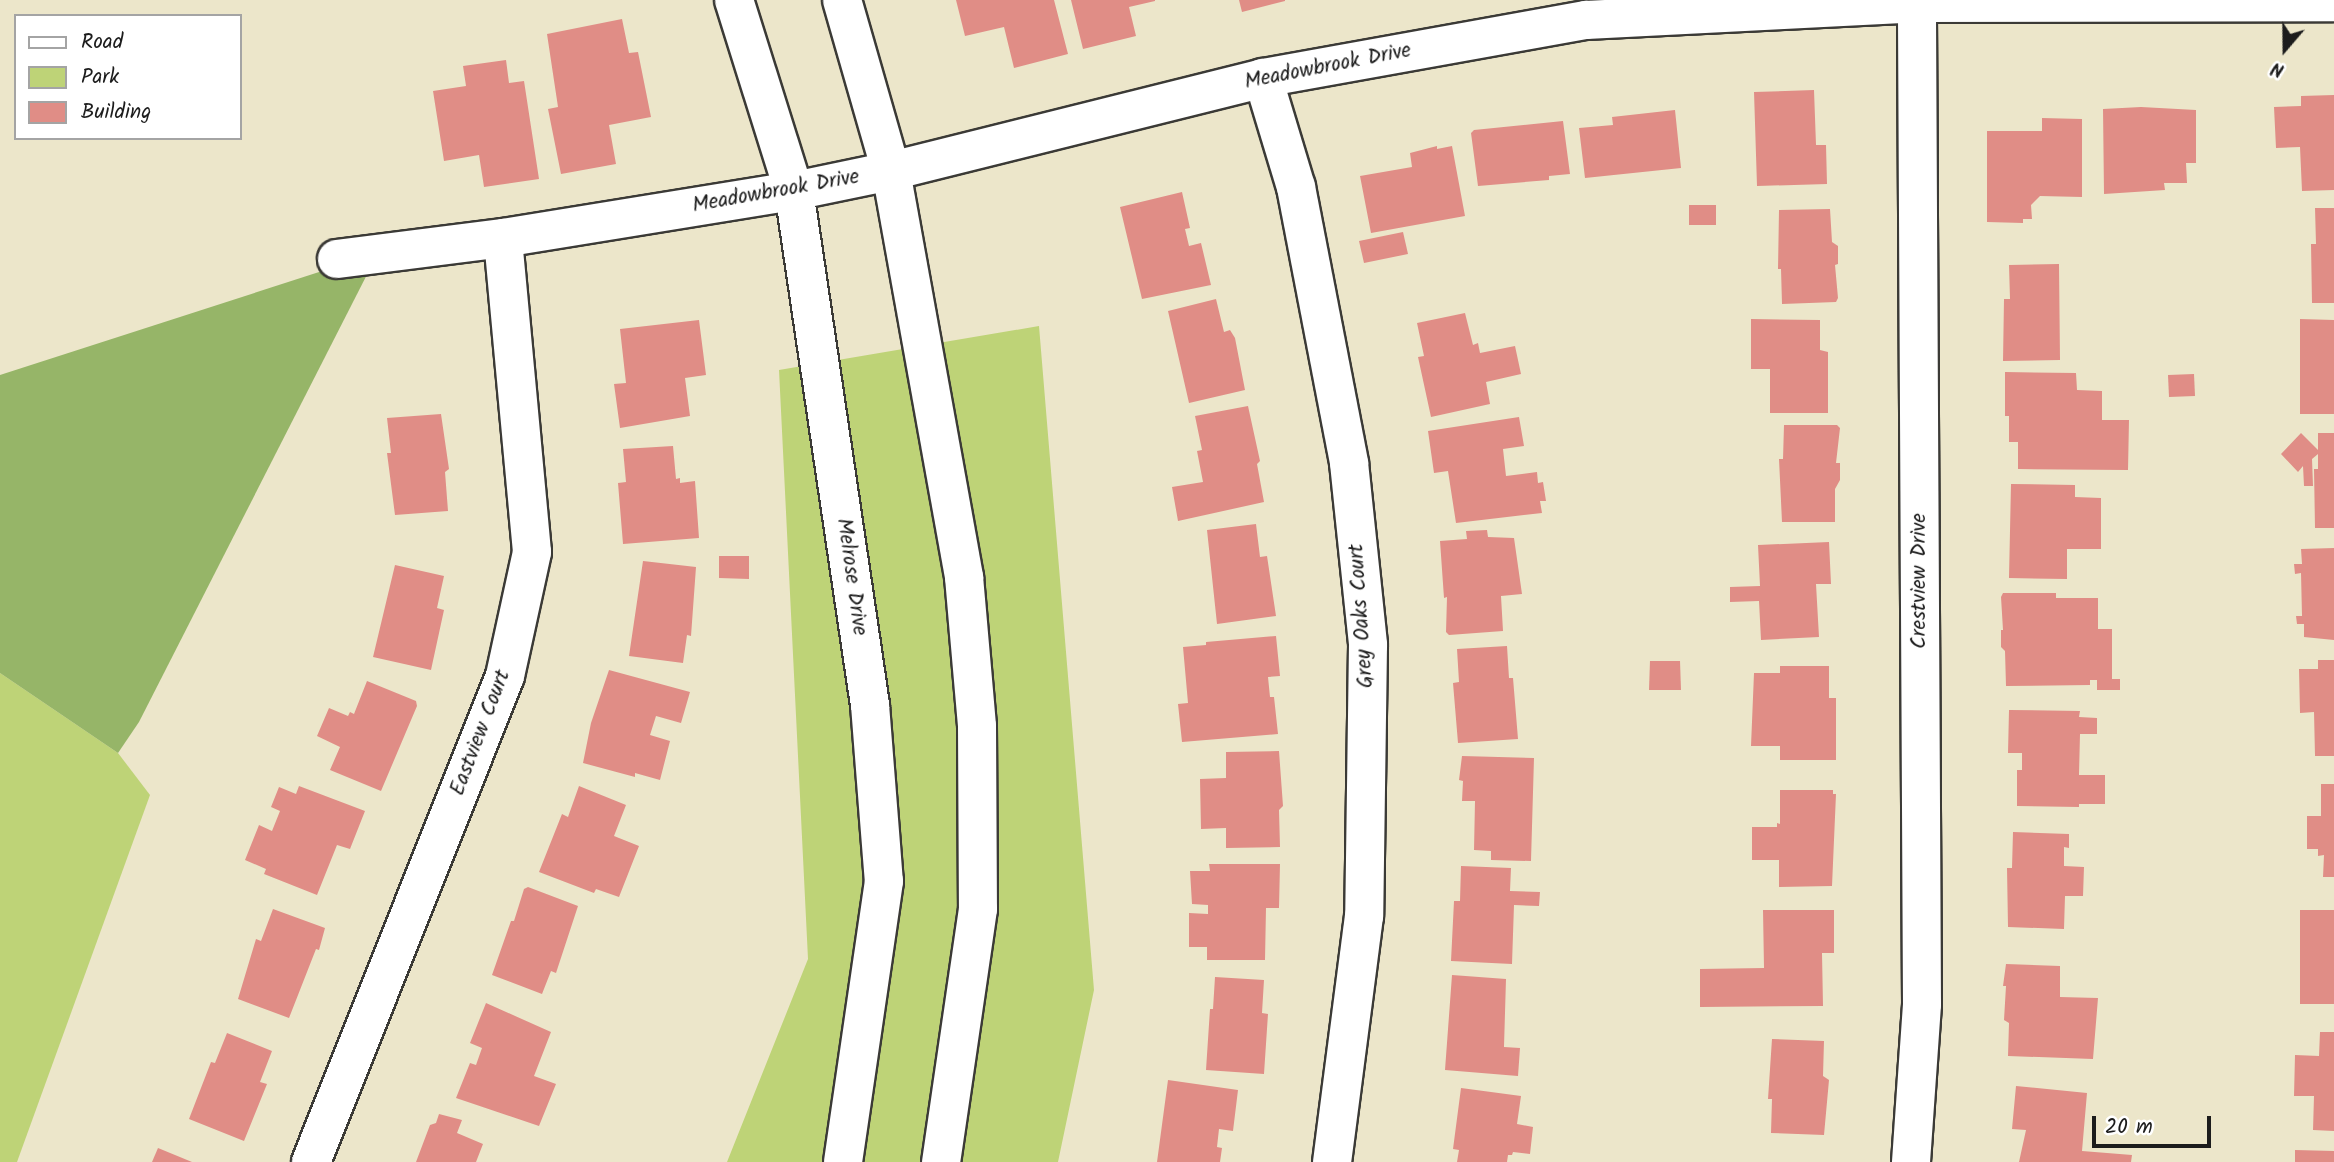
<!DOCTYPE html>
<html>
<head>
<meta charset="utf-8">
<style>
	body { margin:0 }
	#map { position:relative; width:2334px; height:1162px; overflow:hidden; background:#ece6ca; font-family:Kalam,sans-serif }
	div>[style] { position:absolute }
	.green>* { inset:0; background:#bed377 }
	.forest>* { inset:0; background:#96b568 }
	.building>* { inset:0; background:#e08d86 }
	.roads { filter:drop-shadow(2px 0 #3b3a36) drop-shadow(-2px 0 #3b3a36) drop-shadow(0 2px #3b3a36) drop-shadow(0 -2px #3b3a36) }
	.minor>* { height:38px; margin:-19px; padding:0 19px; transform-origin:19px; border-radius:19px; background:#fff }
	.secondary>* { height:38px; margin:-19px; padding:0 19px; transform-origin:19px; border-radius:19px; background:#fff }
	span { translate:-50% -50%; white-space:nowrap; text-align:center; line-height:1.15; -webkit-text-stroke:6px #fff; paint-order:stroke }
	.street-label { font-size:21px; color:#1c1c1c }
	.legend { position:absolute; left:14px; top:14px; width:228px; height:126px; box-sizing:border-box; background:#fff; border:2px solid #a4a4a4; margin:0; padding:9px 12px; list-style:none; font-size:21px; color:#1c1c1c }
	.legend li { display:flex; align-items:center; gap:14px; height:35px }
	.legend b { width:35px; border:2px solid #a4a4a4 }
	.north { position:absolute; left:2250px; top:14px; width:70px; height:70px; -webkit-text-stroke:5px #fff; paint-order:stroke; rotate:200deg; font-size:19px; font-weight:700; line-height:28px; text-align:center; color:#1c1c1c }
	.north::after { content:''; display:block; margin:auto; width:24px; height:32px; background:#1c1c1c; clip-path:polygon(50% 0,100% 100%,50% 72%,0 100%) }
	.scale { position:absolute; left:2092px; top:1116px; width:119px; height:32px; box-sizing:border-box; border:4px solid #1c1c1c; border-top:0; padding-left:9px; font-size:21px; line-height:24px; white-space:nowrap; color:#1c1c1c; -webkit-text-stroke:5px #fff; paint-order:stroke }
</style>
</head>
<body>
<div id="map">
	<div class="green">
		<i style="clip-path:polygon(1039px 326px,1094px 990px,1058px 1162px,727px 1162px,808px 959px,779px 370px)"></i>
		<i style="clip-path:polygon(0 673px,118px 753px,150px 795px,17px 1162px,0 1162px)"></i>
	</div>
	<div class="forest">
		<i style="clip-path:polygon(378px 253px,139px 722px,118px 753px,0 673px,0 375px)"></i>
	</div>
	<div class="building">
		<i style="clip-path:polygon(956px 0,1054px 0,1068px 54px,1014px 68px,1004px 27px,965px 36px)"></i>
		<i style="clip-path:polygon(1071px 0,1155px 0,1155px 1px,1129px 7px,1136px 36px,1083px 49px)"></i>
		<i style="clip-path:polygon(1239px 0,1285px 0,1285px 1px,1242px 12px)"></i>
		<i style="clip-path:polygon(622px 19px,629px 53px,638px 52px,651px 117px,609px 125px,616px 164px,561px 174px,548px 109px,558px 107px,547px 34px)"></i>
		<i style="clip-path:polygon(506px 60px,509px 83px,524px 81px,539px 179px,484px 187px,479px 155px,444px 161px,433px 91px,466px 86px,463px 66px)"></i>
		<i style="clip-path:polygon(1814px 90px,1816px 145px,1826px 145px,1827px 184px,1757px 186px,1754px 92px)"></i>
		<i style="clip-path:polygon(2334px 95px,2334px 190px,2302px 191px,2300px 147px,2276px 148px,2274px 107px,2301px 106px,2301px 96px)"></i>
		<i style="clip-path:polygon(2141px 107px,2196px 110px,2196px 163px,2186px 163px,2187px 183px,2164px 183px,2165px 190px,2104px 194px,2103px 109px)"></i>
		<i style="clip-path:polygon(1675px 110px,1681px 168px,1585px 178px,1579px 128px,1613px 125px,1612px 117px)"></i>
		<i style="clip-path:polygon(2042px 118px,2082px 119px,2082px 197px,2040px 196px,2031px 205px,2032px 219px,2023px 219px,2023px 223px,1987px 222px,1987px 131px,2042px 131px)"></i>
		<i style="clip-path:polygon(1563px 121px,1570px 174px,1549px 176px,1549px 180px,1478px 186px,1471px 133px,1474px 130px)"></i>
		<i style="clip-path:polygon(1437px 146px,1437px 149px,1452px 146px,1465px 216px,1371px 233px,1360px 176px,1412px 167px,1410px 153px)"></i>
		<i style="clip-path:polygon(1182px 192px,1190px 228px,1185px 229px,1189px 246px,1201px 243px,1211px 285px,1142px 299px,1120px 207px)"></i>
		<i style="clip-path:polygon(1689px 205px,1716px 205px,1716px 225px,1689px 225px)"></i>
		<i style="clip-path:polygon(2315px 208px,2334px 208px,2334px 303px,2312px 303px,2311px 244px,2316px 244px)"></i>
		<i style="clip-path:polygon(1830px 209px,1832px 242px,1838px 246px,1838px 264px,1835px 265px,1838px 298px,1836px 302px,1782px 304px,1781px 269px,1778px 269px,1779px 210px)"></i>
		<i style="clip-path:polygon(1403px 232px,1408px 254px,1364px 263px,1359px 241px)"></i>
		<i style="clip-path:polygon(2059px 264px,2060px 360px,2003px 361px,2004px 299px,2010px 299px,2009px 265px)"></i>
		<i style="clip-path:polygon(1216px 299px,1224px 332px,1230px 330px,1235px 338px,1245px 390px,1189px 403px,1168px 311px)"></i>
		<i style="clip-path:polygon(1465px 313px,1473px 345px,1478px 343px,1480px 353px,1515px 346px,1521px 374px,1486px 382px,1490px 404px,1431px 417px,1418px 357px,1424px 356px,1417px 323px)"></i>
		<i style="clip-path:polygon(1751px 319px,1820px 320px,1820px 350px,1828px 352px,1828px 413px,1770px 413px,1770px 369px,1751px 369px)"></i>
		<i style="clip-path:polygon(2300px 319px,2334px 320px,2334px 414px,2300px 414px)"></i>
		<i style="clip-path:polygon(699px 320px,706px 375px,685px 378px,690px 416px,620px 428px,614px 384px,626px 383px,620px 329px)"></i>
		<i style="clip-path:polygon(2005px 372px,2076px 373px,2077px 390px,2102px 391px,2102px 420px,2129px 420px,2128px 470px,2018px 469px,2018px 442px,2009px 442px,2009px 416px,2005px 416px)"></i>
		<i style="clip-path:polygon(2194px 374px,2195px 396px,2169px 397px,2168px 375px)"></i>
		<i style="clip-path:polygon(1248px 406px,1260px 461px,1257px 464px,1264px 502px,1178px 521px,1172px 487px,1203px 482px,1197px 451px,1202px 450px,1195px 416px)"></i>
		<i style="clip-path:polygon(441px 414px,449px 469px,445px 472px,448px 511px,395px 515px,387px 453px,391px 453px,387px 418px)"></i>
		<i style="clip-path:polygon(1519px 417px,1524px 446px,1503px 449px,1506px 476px,1537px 472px,1538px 483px,1543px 482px,1546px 501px,1540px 501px,1542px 513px,1456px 523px,1448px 471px,1434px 473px,1428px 431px)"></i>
		<i style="clip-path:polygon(1784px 425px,1837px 425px,1840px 428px,1836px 463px,1840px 463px,1840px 480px,1835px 489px,1835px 522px,1782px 522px,1779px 459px,1783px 459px)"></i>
		<i style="clip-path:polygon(2301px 433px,2318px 450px,2318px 433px,2334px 433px,2334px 528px,2315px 528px,2314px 469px,2318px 469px,2318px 454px,2312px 459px,2313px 486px,2304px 486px,2303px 466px,2298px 472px,2281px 454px)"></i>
		<i style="clip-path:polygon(673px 446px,676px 479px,680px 478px,680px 483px,695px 481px,699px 538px,623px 544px,618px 483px,626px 482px,623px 449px)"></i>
		<i style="clip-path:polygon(2011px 484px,2075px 485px,2075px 497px,2101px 498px,2101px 549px,2067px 549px,2067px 579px,2009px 578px)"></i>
		<i style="clip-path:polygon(1256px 524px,1260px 557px,1267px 556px,1276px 616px,1217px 624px,1207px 530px)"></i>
		<i style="clip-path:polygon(1487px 530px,1488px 537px,1514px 538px,1522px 594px,1501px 596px,1503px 631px,1449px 635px,1446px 632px,1447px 597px,1444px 598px,1440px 541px,1467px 539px,1466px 531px)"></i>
		<i style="clip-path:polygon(1829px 542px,1831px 584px,1816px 584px,1819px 637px,1761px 640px,1759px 601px,1730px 602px,1730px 587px,1760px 586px,1758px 545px)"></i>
		<i style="clip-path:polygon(2334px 548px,2334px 640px,2304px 637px,2304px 624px,2297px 624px,2296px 616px,2302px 616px,2301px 573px,2295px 574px,2294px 564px,2302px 564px,2301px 549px)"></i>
		<i style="clip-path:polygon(719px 556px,749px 556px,749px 579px,719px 578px)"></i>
		<i style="clip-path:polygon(643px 561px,696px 567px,691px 636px,687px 635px,683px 663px,629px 656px)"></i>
		<i style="clip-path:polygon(395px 565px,444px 576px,437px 608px,444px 610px,431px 670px,373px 657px)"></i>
		<i style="clip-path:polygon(2003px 593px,2056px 593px,2056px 598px,2098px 598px,2098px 629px,2112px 629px,2112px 679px,2120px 679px,2120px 690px,2097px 690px,2097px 680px,2090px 680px,2090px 685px,2006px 686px,2005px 651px,2001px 647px,2001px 630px,2003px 630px,2001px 597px)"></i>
		<i style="clip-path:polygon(1276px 636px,1280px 676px,1268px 677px,1270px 697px,1274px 697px,1278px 734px,1182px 742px,1178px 704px,1188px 703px,1183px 647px,1206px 645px,1206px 642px)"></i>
		<i style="clip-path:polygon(1507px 646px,1509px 678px,1513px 678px,1518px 739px,1458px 743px,1453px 683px,1459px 682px,1457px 649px)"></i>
		<i style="clip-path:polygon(2318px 660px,2334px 660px,2334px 756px,2315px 756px,2314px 712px,2300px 713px,2299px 669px,2318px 669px)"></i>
		<i style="clip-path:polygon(1650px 661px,1680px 661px,1681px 690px,1649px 690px)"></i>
		<i style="clip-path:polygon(1780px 666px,1829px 666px,1829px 698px,1836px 698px,1836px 760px,1780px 760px,1780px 746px,1751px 746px,1754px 673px,1780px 673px)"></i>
		<i style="clip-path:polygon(609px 670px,690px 692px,681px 723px,656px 716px,650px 735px,670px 741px,660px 780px,635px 773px,635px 777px,583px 763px,591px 723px)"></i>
		<i style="clip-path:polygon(367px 681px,416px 701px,417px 706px,381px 791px,330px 770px,340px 747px,317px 736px,329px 708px,348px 716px,350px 712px,354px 714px)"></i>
		<i style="clip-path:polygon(2009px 710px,2080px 711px,2079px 717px,2097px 718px,2097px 734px,2080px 734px,2079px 775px,2105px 775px,2105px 804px,2079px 804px,2079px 807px,2017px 806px,2017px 770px,2022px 770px,2022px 753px,2008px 753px)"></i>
		<i style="clip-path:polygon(1279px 751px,1283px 806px,1279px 810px,1280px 847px,1226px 848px,1226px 828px,1201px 829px,1200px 779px,1226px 778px,1226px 752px)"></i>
		<i style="clip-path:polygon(1462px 756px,1534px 758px,1531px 861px,1491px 860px,1491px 851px,1474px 850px,1475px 801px,1462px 801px,1463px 781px,1459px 780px)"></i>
		<i style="clip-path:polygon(2321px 784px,2334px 784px,2334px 877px,2323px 877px,2324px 855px,2318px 856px,2318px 849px,2307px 849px,2307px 816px,2321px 816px)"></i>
		<i style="clip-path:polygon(299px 786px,365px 811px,350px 849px,337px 845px,317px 895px,264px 874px,266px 869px,245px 860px,259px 825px,272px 831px,280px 811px,271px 807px,279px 787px,296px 794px)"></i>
		<i style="clip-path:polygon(579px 786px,626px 805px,614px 836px,639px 846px,619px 897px,596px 889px,594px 893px,539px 872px,562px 814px,568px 817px)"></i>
		<i style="clip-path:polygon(1780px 790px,1833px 790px,1833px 794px,1836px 794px,1832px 886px,1779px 887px,1779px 860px,1752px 860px,1752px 827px,1777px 827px,1777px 823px,1780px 824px)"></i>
		<i style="clip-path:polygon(2013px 832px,2069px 834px,2069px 848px,2064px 847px,2064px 866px,2084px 867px,2083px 896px,2065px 896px,2064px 929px,2008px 927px,2007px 868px,2012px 868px)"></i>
		<i style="clip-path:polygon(1209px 864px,1280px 864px,1279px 908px,1266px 908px,1265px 960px,1207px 960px,1207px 947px,1189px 947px,1189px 913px,1208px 914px,1208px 905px,1192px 904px,1190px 871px,1210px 871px)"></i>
		<i style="clip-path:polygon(1461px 866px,1511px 868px,1510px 891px,1540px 892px,1539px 906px,1514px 905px,1512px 964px,1451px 961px,1454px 901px,1460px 901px)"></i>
		<i style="clip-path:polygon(528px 887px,578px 906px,556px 973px,551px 971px,542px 994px,492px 975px,511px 921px,514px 921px,524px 889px)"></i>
		<i style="clip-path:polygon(273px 909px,325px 928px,319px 950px,316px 949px,289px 1018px,238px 999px,256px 939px,261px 941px)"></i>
		<i style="clip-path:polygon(1763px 910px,1834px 910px,1834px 953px,1822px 953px,1823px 1006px,1700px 1007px,1700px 969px,1764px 968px)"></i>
		<i style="clip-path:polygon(2300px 910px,2334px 910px,2334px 1004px,2300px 1004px)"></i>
		<i style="clip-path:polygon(2006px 964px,2060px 966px,2060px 997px,2098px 998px,2093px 1059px,2008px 1056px,2009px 1023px,2004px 1020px,2006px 986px,2003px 986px)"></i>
		<i style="clip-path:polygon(1452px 975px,1506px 979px,1504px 1047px,1520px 1048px,1518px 1076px,1445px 1070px)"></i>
		<i style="clip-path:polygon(1215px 977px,1264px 980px,1262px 1013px,1268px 1014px,1264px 1074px,1206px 1070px,1210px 1009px,1213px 1009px)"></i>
		<i style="clip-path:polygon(486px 1003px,551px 1032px,534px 1076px,556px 1084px,539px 1126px,456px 1098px,470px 1063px,476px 1065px,482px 1048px,470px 1043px)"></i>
		<i style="clip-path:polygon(2320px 1032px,2334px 1032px,2334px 1131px,2313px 1130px,2314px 1096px,2294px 1096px,2295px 1055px,2319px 1056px)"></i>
		<i style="clip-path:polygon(227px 1033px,272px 1051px,260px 1082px,267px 1084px,244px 1141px,189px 1119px,211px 1062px,215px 1063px)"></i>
		<i style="clip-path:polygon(1772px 1039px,1824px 1041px,1823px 1076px,1829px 1080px,1824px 1135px,1771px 1133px,1772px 1099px,1768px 1099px)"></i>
		<i style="clip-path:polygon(1168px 1080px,1238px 1090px,1233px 1131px,1219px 1129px,1217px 1147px,1222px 1148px,1220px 1162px,1157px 1162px)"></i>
		<i style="clip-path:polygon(2016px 1086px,2087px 1093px,2082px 1151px,2132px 1155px,2131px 1162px,2019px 1162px,2026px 1130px,2012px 1129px)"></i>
		<i style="clip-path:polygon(1461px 1088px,1521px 1096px,1517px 1124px,1533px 1127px,1530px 1154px,1513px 1152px,1512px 1155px,1508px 1155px,1507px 1162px,1457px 1162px,1459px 1150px,1453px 1149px)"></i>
		<i style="clip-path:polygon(439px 1114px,462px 1120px,457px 1133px,483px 1144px,476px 1162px,416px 1162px,430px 1125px,436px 1123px)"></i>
		<i style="clip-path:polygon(158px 1148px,192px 1162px,152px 1162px)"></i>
		<i style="clip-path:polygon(2295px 1150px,2334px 1151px,2334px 1162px,2295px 1162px)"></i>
	</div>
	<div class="roads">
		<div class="minor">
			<i style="left:1263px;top:78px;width:114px;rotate:73.2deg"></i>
			<i style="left:1296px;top:187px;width:281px;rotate:79.1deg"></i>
			<i style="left:1349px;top:463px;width:183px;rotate:84deg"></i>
			<i style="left:1368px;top:645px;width:271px;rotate:90.8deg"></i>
			<i style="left:1364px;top:916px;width:248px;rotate:97.4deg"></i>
			<i style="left:337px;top:259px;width:167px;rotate:-7.2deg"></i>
			<i style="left:503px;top:238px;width:295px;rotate:-9.2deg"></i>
			<i style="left:794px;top:191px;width:99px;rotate:-11.7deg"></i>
			<i style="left:891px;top:171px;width:383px;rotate:-14deg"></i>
			<i style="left:1263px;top:78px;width:328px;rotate:-10.2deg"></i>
			<i style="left:1586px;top:20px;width:331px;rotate:-2.9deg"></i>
			<i style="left:1917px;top:3px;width:417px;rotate:-0.1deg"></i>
			<i style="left:311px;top:1162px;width:523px;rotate:-68.24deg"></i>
			<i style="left:505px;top:676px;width:127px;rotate:-77.7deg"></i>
			<i style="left:532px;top:552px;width:315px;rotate:-95.3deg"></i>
			<i style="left:1911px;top:1162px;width:158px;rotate:-86deg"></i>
			<i style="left:1922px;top:1004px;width:1004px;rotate:-90.29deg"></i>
		</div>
		<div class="secondary">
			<i style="left:734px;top:0;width:200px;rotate:72.6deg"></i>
			<i style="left:794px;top:191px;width:520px;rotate:81.59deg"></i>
			<i style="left:870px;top:705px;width:177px;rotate:85.5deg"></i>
			<i style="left:884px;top:881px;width:284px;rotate:98.3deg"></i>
			<i style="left:842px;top:0;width:178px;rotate:74deg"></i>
			<i style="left:891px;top:171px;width:413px;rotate:79.8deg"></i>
			<i style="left:964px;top:577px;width:150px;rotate:85deg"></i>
			<i style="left:977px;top:726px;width:183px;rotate:89.7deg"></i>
			<i style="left:978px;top:909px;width:256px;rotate:98.3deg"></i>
		</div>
	</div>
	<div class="street-label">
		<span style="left:1328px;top:67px;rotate:-11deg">Meadowbrook Drive</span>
		<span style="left:776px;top:192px;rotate:-10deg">Meadowbrook Drive</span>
		<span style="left:851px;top:577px;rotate:82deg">Melrose Drive</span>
		<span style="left:1920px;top:581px;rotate:-90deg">Crestview Drive</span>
		<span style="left:1362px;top:616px;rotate:-94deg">Grey Oaks Court</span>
		<span style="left:481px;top:733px;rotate:-69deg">Eastview Court</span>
	</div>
	<ul class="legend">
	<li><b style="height:9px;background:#fff"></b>Road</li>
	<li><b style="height:19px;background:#bed377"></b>Park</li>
	<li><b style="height:19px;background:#e08d86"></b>Building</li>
	</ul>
	<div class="north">N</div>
	<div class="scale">20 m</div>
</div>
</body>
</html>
